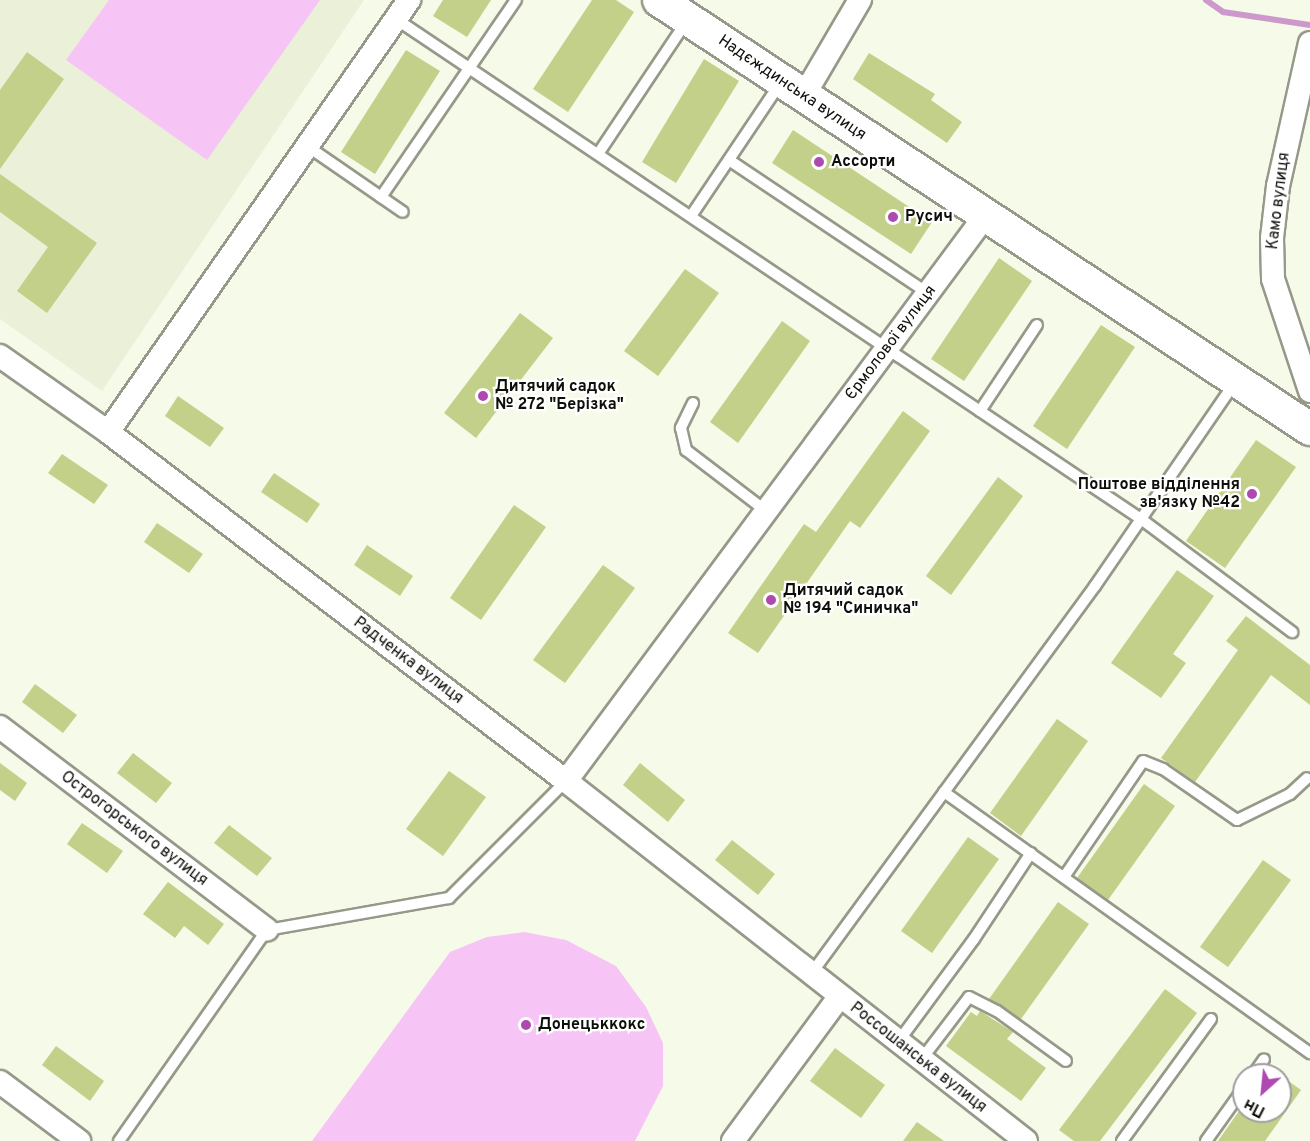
<!DOCTYPE html>
<html>
<head>
<meta charset="utf-8">
<style>
	body { margin:0 }
	#map { position:relative; width:1310px; height:1141px; overflow:hidden; background:#f6fae9; font-family:Overpass,sans-serif }
	div>[style] { position:absolute }
	.built>* { inset:0; background:#ebf1d8 }
	.green>* { inset:0; background:#f6c5f5 }
	.stream>* { height:6px; margin:-3px; padding:0 3px; transform-origin:3px; border-radius:3px; background:#cd98cc }
	.building>* { inset:0; background:#c2d089 }
	.roads { filter:drop-shadow(2px 0 #969989) drop-shadow(-2px 0 #969989) drop-shadow(0 2px #969989) drop-shadow(0 -2px #969989) }
	.lane>* { height:10px; margin:-5px; padding:0 5px; transform-origin:5px; border-radius:5px; background:#fff }
	.street>* { height:22px; margin:-11px; padding:0 11px; transform-origin:11px; border-radius:11px; background:#fff }
	.secondary>* { height:32px; margin:-16px; padding:0 16px; transform-origin:16px; border-radius:16px; background:#fff }
	.dots>* { width:16px; height:16px; translate:-50% -50%; box-sizing:border-box; border:3px solid #fff; border-radius:50% }
	span { translate:-50% -50%; white-space:nowrap; text-align:center; line-height:1.15; -webkit-text-stroke:4.5px #fff; paint-order:stroke }
	.street-label { font-size:16px; color:#0e0f0a }
	.poi-label { font-size:16px; color:#0e0f0a; font-weight:700 }
	.left { translate:0 -50%; text-align:left }
	.right { translate:-100% -50%; text-align:right }
	.north { position:absolute; left:1232px; top:1063px; width:60px; height:60px; box-sizing:border-box; background:#fff; border:2px solid #9f9f9d; border-radius:50%; rotate:207deg; font-size:16px; font-weight:700; line-height:24px; text-align:center; color:#0e0f0a }
	.north::after { content:''; display:block; margin:auto; width:21px; height:27px; background:#ad49af; clip-path:polygon(50% 0,100% 100%,50% 72%,0 100%) }
</style>
</head>
<body>
<div id="map">
	<div class="built">
		<i style="clip-path:polygon(0 0,364px 0,102px 391px,0 319px)"></i>
	</div>
	<div class="green">
		<i style="clip-path:polygon(109px 0,320px 0,207px 160px,66px 60px)"></i>
		<i style="clip-path:polygon(524px 932px,566px 940px,616px 966px,646px 1007px,663px 1043px,663px 1086px,635px 1141px,312px 1141px,450px 952px,487px 937px)"></i>
	</div>
	<div class="stream">
		<i style="left:1206px;top:0;width:21px;rotate:35deg"></i>
		<i style="left:1223px;top:12px;width:88px;rotate:8.5deg"></i>
	</div>
	<div class="building">
		<i style="clip-path:polygon(443px 0,491px 0,467px 37px,433px 16px)"></i>
		<i style="clip-path:polygon(592px 0,616px 0,634px 12px,568px 112px,533px 89px)"></i>
		<i style="clip-path:polygon(406px 50px,440px 71px,375px 174px,341px 152px)"></i>
		<i style="clip-path:polygon(27px 52px,64px 79px,0 169px,0 90px)"></i>
		<i style="clip-path:polygon(869px 53px,935px 94px,931px 100px,962px 122px,947px 143px,853px 79px)"></i>
		<i style="clip-path:polygon(704px 59px,739px 81px,676px 183px,642px 162px)"></i>
		<i style="clip-path:polygon(793px 130px,932px 222px,911px 254px,772px 163px)"></i>
		<i style="clip-path:polygon(0 174px,97px 243px,47px 313px,17px 291px,48px 247px,0 212px)"></i>
		<i style="clip-path:polygon(999px 258px,1032px 281px,964px 381px,931px 359px)"></i>
		<i style="clip-path:polygon(685px 269px,719px 293px,658px 376px,624px 351px)"></i>
		<i style="clip-path:polygon(520px 313px,553px 338px,476px 438px,444px 413px)"></i>
		<i style="clip-path:polygon(782px 321px,810px 341px,738px 443px,710px 422px)"></i>
		<i style="clip-path:polygon(1101px 325px,1135px 347px,1067px 449px,1033px 426px)"></i>
		<i style="clip-path:polygon(178px 396px,224px 428px,210px 447px,165px 416px)"></i>
		<i style="clip-path:polygon(903px 411px,930px 431px,860px 528px,850px 521px,758px 653px,728px 633px,804px 524px,816px 532px)"></i>
		<i style="clip-path:polygon(1256px 440px,1296px 467px,1225px 568px,1186px 541px)"></i>
		<i style="clip-path:polygon(62px 454px,108px 485px,94px 504px,48px 473px)"></i>
		<i style="clip-path:polygon(274px 473px,320px 504px,307px 523px,261px 492px)"></i>
		<i style="clip-path:polygon(998px 477px,1023px 496px,951px 595px,926px 576px)"></i>
		<i style="clip-path:polygon(514px 505px,546px 527px,481px 620px,450px 598px)"></i>
		<i style="clip-path:polygon(157px 523px,203px 554px,189px 573px,144px 542px)"></i>
		<i style="clip-path:polygon(367px 545px,413px 576px,400px 596px,354px 565px)"></i>
		<i style="clip-path:polygon(603px 565px,635px 588px,565px 683px,533px 660px)"></i>
		<i style="clip-path:polygon(1177px 570px,1214px 596px,1173px 654px,1186px 663px,1161px 698px,1111px 663px)"></i>
		<i style="clip-path:polygon(1246px 616px,1310px 665px,1310px 705px,1271px 675px,1195px 782px,1161px 758px,1238px 650px,1226px 641px)"></i>
		<i style="clip-path:polygon(35px 684px,77px 715px,63px 733px,22px 702px)"></i>
		<i style="clip-path:polygon(1057px 719px,1088px 741px,1021px 836px,990px 813px)"></i>
		<i style="clip-path:polygon(133px 753px,172px 783px,156px 803px,117px 773px)"></i>
		<i style="clip-path:polygon(0 763px,27px 783px,15px 801px,0 790px)"></i>
		<i style="clip-path:polygon(640px 763px,685px 800px,668px 822px,623px 785px)"></i>
		<i style="clip-path:polygon(449px 771px,486px 797px,443px 856px,406px 829px)"></i>
		<i style="clip-path:polygon(1144px 784px,1175px 806px,1108px 900px,1077px 878px)"></i>
		<i style="clip-path:polygon(82px 823px,123px 851px,107px 873px,67px 844px)"></i>
		<i style="clip-path:polygon(229px 825px,272px 858px,257px 876px,214px 843px)"></i>
		<i style="clip-path:polygon(968px 837px,999px 859px,932px 953px,901px 931px)"></i>
		<i style="clip-path:polygon(732px 840px,775px 874px,758px 895px,715px 860px)"></i>
		<i style="clip-path:polygon(1263px 860px,1291px 880px,1228px 967px,1200px 947px)"></i>
		<i style="clip-path:polygon(168px 882px,224px 924px,208px 945px,184px 926px,175px 938px,143px 914px)"></i>
		<i style="clip-path:polygon(1058px 902px,1089px 924px,1021px 1019px,989px 999px)"></i>
		<i style="clip-path:polygon(1165px 989px,1197px 1013px,1100px 1141px,1074px 1141px,1059px 1130px)"></i>
		<i style="clip-path:polygon(980px 1011px,1013px 1032px,1007px 1039px,1046px 1068px,1021px 1101px,946px 1046px,971px 1012px,977px 1016px)"></i>
		<i style="clip-path:polygon(56px 1046px,104px 1081px,90px 1101px,42px 1065px)"></i>
		<i style="clip-path:polygon(835px 1048px,885px 1085px,861px 1118px,810px 1081px)"></i>
		<i style="clip-path:polygon(1280px 1075px,1301px 1090px,1265px 1141px,1218px 1141px,1239px 1111px,1280px 1111px)"></i>
		<i style="clip-path:polygon(917px 1122px,944px 1141px,903px 1141px)"></i>
	</div>
	<div class="roads">
		<div class="lane">
			<i style="left:396px;top:19px;width:897px;rotate:33.87deg"></i>
			<i style="left:1141px;top:519px;width:189px;rotate:36.8deg"></i>
			<i style="left:307px;top:146px;width:116px;rotate:34.5deg"></i>
			<i style="left:598px;top:154px;width:159px;rotate:-56.3deg"></i>
			<i style="left:729px;top:160px;width:239px;rotate:33.8deg"></i>
			<i style="left:381px;top:197px;width:239px;rotate:-55.6deg"></i>
			<i style="left:691px;top:216px;width:161px;rotate:-56.1deg"></i>
			<i style="left:693px;top:403px;width:28px;rotate:116deg"></i>
			<i style="left:681px;top:428px;width:23px;rotate:77deg"></i>
			<i style="left:686px;top:450px;width:101px;rotate:37.3deg"></i>
			<i style="left:980px;top:411px;width:103px;rotate:-56.5deg"></i>
			<i style="left:944px;top:792px;width:450px;rotate:35.5deg"></i>
			<i style="left:1064px;top:877px;width:140px;rotate:-55.7deg"></i>
			<i style="left:1143px;top:761px;width:22px;rotate:22deg"></i>
			<i style="left:1163px;top:769px;width:90px;rotate:34.6deg"></i>
			<i style="left:1237px;top:820px;width:59px;rotate:-26.1deg"></i>
			<i style="left:1290px;top:794px;width:23px;rotate:-43deg"></i>
			<i style="left:811px;top:974px;width:481px;rotate:-53.8deg"></i>
			<i style="left:1095px;top:586px;width:247px;rotate:-55.5deg"></i>
			<i style="left:898px;top:1042px;width:128px;rotate:-53.6deg"></i>
			<i style="left:974px;top:939px;width:103px;rotate:-56.5deg"></i>
			<i style="left:921px;top:1060px;width:79px;rotate:-52.7deg"></i>
			<i style="left:969px;top:997px;width:31px;rotate:27deg"></i>
			<i style="left:997px;top:1011px;width:85px;rotate:35.9deg"></i>
			<i style="left:1253px;top:1075px;width:19px;rotate:-55deg"></i>
			<i style="left:119px;top:1141px;width:258px;rotate:-55deg"></i>
			<i style="left:267px;top:930px;width:185px;rotate:-10deg"></i>
			<i style="left:449px;top:898px;width:165px;rotate:-45deg"></i>
			<i style="left:1122px;top:1141px;width:151px;rotate:-53.9deg"></i>
			<i style="left:1206px;top:1141px;width:65px;rotate:-54.4deg"></i>
		</div>
		<div class="street">
			<i style="left:1310px;top:43px;width:147px;rotate:102.6deg"></i>
			<i style="left:1278px;top:186px;width:52px;rotate:96.6deg"></i>
			<i style="left:1272px;top:238px;width:41px;rotate:88.6deg"></i>
			<i style="left:1273px;top:279px;width:118px;rotate:71.7deg"></i>
			<i style="left:803px;top:97px;width:113px;rotate:-59.6deg"></i>
			<i style="left:0;top:356px;width:132px;rotate:35.1deg"></i>
			<i style="left:108px;top:432px;width:576px;rotate:37.31deg"></i>
			<i style="left:566px;top:781px;width:584px;rotate:38.05deg"></i>
			<i style="left:108px;top:432px;width:527px;rotate:-55.13deg"></i>
			<i style="left:0;top:727px;width:335px;rotate:37.2deg"></i>
			<i style="left:566px;top:781px;width:703px;rotate:-53.44deg"></i>
			<i style="left:0;top:1082px;width:99px;rotate:36.8deg"></i>
			<i style="left:733px;top:1141px;width:179px;rotate:-53.6deg"></i>
		</div>
		<div class="secondary">
			<i style="left:659px;top:0;width:780px;rotate:33.38deg"></i>
		</div>
	</div>
	<div class="dots">
		<i style="left:819px;top:162px;background:#ad49af"></i>
		<i style="left:893px;top:217px;background:#ad49af"></i>
		<i style="left:483px;top:396px;background:#ad49af"></i>
		<i style="left:1252px;top:494px;background:#ad49af"></i>
		<i style="left:771px;top:600px;background:#ad49af"></i>
		<i style="left:526px;top:1025px;background:#ad49af"></i>
	</div>
	<div class="street-label">
		<span style="left:792px;top:88px;rotate:34deg">Надєждинська вулиця</span>
		<span style="left:1279px;top:201px;rotate:-83deg">Камо вулиця</span>
		<span style="left:891px;top:343px;rotate:-53deg">Єрмолової вулиця</span>
		<span style="left:408px;top:661px;rotate:37deg">Радченка вулиця</span>
		<span style="left:134px;top:829px;rotate:37deg">Острогорського вулиця</span>
		<span style="left:918px;top:1058px;rotate:38deg">Россошанська вулиця</span>
	</div>
	<div class="poi-label">
		<span class="left" style="left:831px;top:162px">Ассорти</span>
		<span class="left" style="left:905px;top:217px">Русич</span>
		<span class="left" style="left:495px;top:396px">Дитячий садок<br>№ 272 "Берізка"</span>
		<span class="right" style="left:1240px;top:494px">Поштове відділення<br>зв'язку №42</span>
		<span class="left" style="left:783px;top:600px">Дитячий садок<br>№ 194 "Синичка"</span>
		<span class="left" style="left:538px;top:1025px">Донецьккокс</span>
	</div>
	<div class="north">Пн</div>
</div>
</body>
</html>
